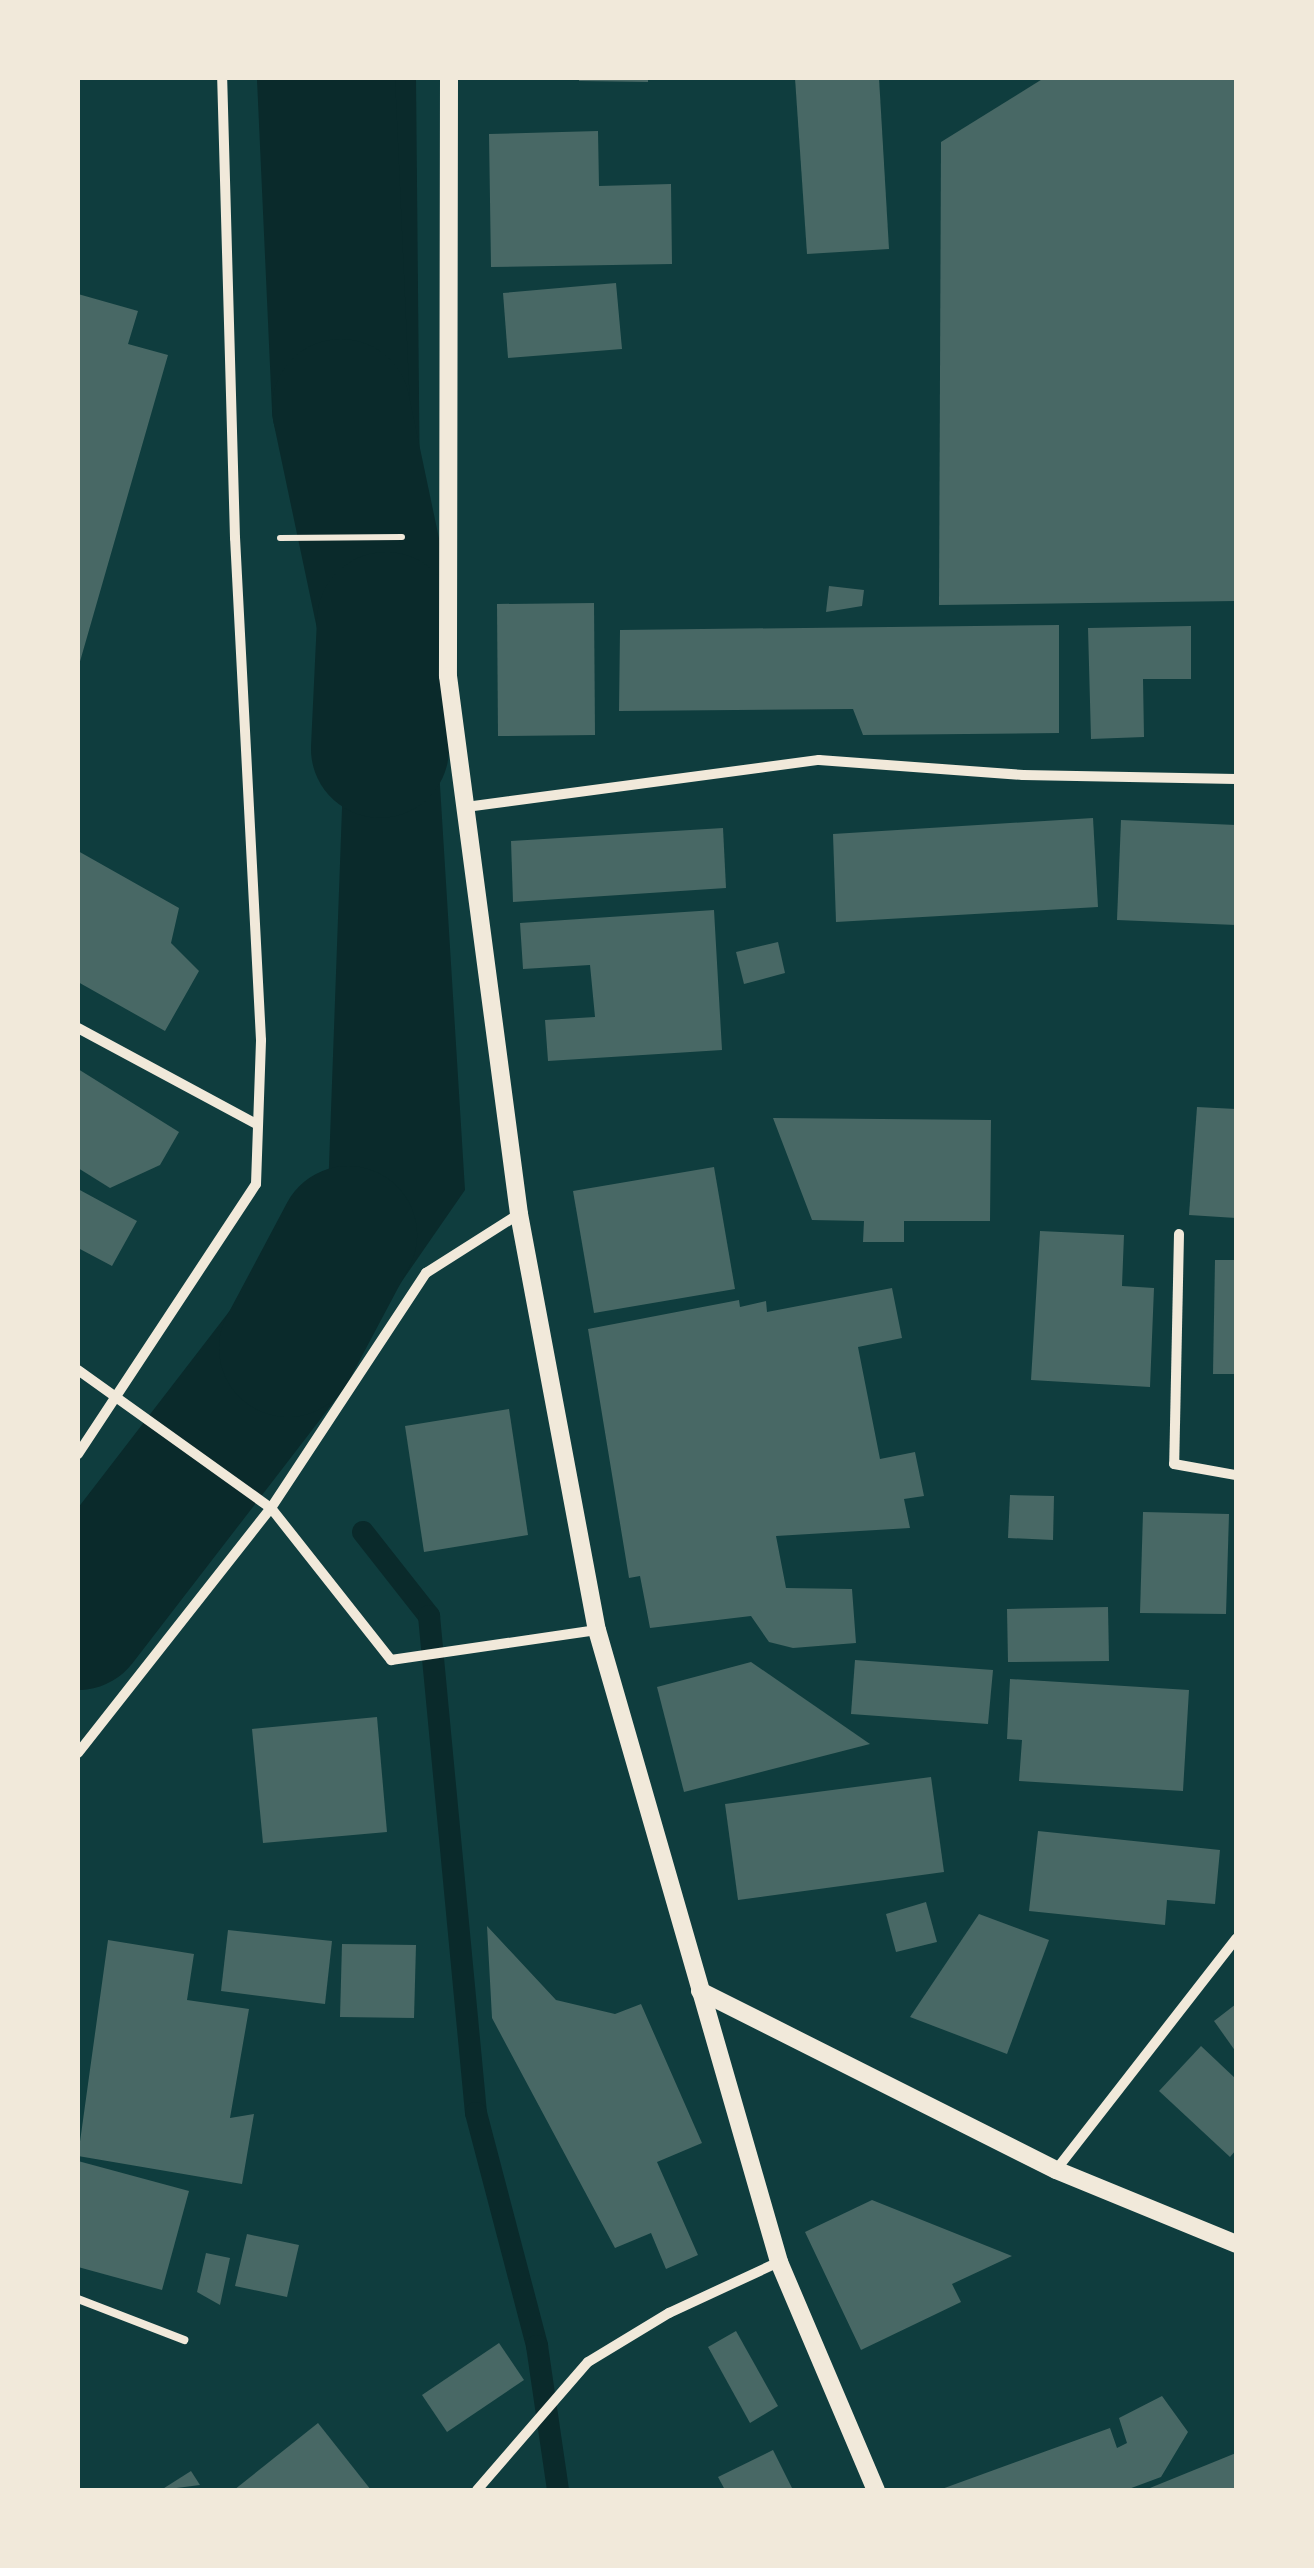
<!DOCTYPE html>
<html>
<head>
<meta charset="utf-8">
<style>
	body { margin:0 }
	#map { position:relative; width:1314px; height:2568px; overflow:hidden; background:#0f3d3e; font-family:Cabin,sans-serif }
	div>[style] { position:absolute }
	.water>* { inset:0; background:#0a2a2b }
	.stream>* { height:22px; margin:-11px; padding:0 11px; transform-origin:11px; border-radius:11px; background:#0a2a2b }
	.river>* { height:138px; margin:-69px; padding:0 69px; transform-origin:69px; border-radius:69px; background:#0a2a2b }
	.building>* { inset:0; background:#486865 }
	.path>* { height:6px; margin:-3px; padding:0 3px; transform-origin:3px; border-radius:3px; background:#f1e9da }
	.service>* { height:8px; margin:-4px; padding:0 4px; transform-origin:4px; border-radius:4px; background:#f1e9da }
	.minor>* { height:10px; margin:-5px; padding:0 5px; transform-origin:5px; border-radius:5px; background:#f1e9da }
	.tertiary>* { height:18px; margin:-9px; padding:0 9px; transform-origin:9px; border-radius:9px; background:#f1e9da }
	span { translate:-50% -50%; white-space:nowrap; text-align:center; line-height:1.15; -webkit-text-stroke:10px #f1e9da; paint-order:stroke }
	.frame { position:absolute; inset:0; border:80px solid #f1e9da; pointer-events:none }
</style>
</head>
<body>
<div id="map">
	<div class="water">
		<i style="clip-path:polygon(288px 78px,416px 78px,420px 503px,296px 501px)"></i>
		<i style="clip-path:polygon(426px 559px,465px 1190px,299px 1430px,210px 1374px,328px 1193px,351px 561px)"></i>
	</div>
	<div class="stream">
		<i style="left:363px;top:1532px;width:107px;rotate:51.8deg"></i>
		<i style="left:429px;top:1616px;width:499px;rotate:84.6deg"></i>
		<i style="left:476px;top:2113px;width:241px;rotate:75.3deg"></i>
		<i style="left:537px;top:2346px;width:146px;rotate:81.7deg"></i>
	</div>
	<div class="river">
		<i style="left:326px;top:78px;width:330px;rotate:87.4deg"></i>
		<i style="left:341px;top:408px;width:218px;rotate:78.1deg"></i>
		<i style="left:386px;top:621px;width:128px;rotate:92.7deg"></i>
		<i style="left:78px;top:1621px;width:344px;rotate:-52.4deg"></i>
		<i style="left:288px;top:1348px;width:128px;rotate:-62deg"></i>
	</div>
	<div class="building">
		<i style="clip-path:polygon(579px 78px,648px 78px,648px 82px,579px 81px)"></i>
		<i style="clip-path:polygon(795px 78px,879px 78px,889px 249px,807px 254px)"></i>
		<i style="clip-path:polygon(1044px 78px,1236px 78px,1236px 601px,939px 605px,941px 142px)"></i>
		<i style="clip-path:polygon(598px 131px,599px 186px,671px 184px,672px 264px,491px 267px,489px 134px)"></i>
		<i style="clip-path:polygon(616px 283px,622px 349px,508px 358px,503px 293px)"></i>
		<i style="clip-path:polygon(78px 294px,138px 311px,128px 344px,168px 355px,79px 665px)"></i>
		<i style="clip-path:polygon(829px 586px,864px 590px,862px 606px,826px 612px)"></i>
		<i style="clip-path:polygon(594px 603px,595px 735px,498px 736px,497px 604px)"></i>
		<i style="clip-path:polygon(1059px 625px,1059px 733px,863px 735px,853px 709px,619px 711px,620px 630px)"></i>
		<i style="clip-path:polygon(1191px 626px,1191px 679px,1143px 679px,1144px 737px,1091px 739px,1088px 628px)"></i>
		<i style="clip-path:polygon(1093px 818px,1098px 907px,836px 922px,833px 834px)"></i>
		<i style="clip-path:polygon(1121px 820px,1236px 825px,1236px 925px,1117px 920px)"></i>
		<i style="clip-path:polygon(723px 828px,726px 888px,513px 902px,511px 841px)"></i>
		<i style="clip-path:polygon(78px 851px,179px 908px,171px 943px,199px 971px,165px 1031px,78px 982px)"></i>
		<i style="clip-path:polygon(714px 910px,722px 1050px,548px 1061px,545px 1020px,595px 1017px,590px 965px,523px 969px,520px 923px)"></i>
		<i style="clip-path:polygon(778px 942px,785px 973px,744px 984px,736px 952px)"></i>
		<i style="clip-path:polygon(78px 1069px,179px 1132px,160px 1165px,110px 1188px,78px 1168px)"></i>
		<i style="clip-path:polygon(1197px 1107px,1236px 1109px,1236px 1218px,1189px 1215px)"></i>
		<i style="clip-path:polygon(773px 1118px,991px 1120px,990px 1221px,904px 1221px,904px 1242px,863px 1242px,864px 1221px,812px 1220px)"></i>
		<i style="clip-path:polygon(714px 1167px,735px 1289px,594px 1313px,573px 1191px)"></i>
		<i style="clip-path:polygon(78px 1189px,137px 1221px,112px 1266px,80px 1249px,78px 1254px)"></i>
		<i style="clip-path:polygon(1040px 1231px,1124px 1235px,1122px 1286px,1154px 1288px,1150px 1387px,1031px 1380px)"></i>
		<i style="clip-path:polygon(1215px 1260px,1236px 1260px,1236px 1374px,1213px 1374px)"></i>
		<i style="clip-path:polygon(892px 1288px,902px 1338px,858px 1347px,880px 1459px,915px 1452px,924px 1496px,904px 1499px,910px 1528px,776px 1536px,786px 1588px,852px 1589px,856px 1643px,793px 1648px,769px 1642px,751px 1616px,650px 1628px,640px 1576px,629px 1578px,588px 1329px,739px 1300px,740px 1307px,766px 1301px,767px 1312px)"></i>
		<i style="clip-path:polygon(509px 1409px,528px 1535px,424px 1552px,405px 1426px)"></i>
		<i style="clip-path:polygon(1010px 1495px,1054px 1496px,1053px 1540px,1008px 1538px)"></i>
		<i style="clip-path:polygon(1143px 1512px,1229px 1514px,1226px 1614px,1140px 1613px)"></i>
		<i style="clip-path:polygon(1108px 1607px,1109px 1661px,1008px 1662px,1007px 1609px)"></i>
		<i style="clip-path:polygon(855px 1660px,993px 1670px,988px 1724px,851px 1714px)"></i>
		<i style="clip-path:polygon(751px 1662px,870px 1744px,684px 1792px,657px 1687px)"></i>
		<i style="clip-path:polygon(1010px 1679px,1189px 1690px,1183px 1791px,1019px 1781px,1022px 1740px,1007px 1739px)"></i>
		<i style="clip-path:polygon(377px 1717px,387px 1832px,263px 1843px,252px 1729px)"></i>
		<i style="clip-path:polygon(931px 1777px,944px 1872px,738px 1900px,725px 1804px)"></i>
		<i style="clip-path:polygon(1038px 1831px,1220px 1850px,1215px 1904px,1167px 1900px,1165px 1925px,1029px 1911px)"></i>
		<i style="clip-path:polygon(926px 1902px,937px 1942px,896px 1952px,886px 1914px)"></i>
		<i style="clip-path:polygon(979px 1914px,1049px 1940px,1007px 2054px,910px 2017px)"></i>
		<i style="clip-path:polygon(487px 1926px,556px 2000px,615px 2014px,641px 2004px,702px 2143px,657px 2162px,698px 2255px,666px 2269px,651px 2233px,615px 2248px,492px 2018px)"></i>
		<i style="clip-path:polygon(228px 1930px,332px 1941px,325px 2004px,221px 1991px)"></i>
		<i style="clip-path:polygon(108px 1940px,194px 1954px,187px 2000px,249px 2009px,230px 2118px,254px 2114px,242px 2184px,78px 2156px)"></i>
		<i style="clip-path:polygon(342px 1944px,416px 1945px,414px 2018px,340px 2017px)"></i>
		<i style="clip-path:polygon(1236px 2004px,1236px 2052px,1214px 2021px)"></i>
		<i style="clip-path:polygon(1201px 2046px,1236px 2079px,1236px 2150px,1230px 2157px,1159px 2091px)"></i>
		<i style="clip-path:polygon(78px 2161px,189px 2191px,162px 2290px,78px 2267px)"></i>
		<i style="clip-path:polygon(872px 2200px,1012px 2256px,952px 2284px,961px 2302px,861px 2350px,805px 2232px)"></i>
		<i style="clip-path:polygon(247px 2234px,299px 2245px,287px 2297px,235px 2286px)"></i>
		<i style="clip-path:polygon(206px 2253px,230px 2258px,220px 2305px,197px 2292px)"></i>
		<i style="clip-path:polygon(736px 2331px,778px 2406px,750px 2423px,708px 2347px)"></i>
		<i style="clip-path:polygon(499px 2343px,524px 2380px,447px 2432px,422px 2395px)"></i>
		<i style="clip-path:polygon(1162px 2396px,1188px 2432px,1161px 2477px,1126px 2490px,939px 2490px,1110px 2428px,1117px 2448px,1127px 2443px,1119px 2418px)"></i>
		<i style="clip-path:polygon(318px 2423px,371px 2490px,234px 2490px)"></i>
		<i style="clip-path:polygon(773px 2450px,793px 2490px,725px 2490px,718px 2477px)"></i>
		<i style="clip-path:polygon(1236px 2453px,1236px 2490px,1145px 2490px)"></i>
		<i style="clip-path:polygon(191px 2471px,200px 2485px,161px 2490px)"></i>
	</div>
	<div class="path">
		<i style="left:280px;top:538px;width:122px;rotate:-0.5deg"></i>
	</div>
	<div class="service">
		<i style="left:78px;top:2299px;width:114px;rotate:21.1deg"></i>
	</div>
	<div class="minor">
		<i style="left:466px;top:807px;width:356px;rotate:-7.6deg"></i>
		<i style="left:819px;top:760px;width:205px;rotate:4.2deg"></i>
		<i style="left:1023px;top:775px;width:213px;rotate:1.1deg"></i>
		<i style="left:78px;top:1028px;width:204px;rotate:28.3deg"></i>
		<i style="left:1179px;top:1234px;width:230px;rotate:91.2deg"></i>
		<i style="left:1174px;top:1464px;width:63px;rotate:10.1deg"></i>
		<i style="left:78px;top:1370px;width:237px;rotate:35.6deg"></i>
		<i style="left:271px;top:1508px;width:194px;rotate:51.7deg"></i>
		<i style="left:391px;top:1660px;width:208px;rotate:-8.3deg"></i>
		<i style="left:78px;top:1454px;width:323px;rotate:-56.6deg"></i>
		<i style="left:256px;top:1184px;width:144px;rotate:-88deg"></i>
		<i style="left:261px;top:1040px;width:503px;rotate:-92.96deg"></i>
		<i style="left:235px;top:538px;width:460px;rotate:-91.6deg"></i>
		<i style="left:78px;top:1753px;width:312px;rotate:-51.8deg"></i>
		<i style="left:271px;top:1508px;width:282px;rotate:-56.6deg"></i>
		<i style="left:426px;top:1273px;width:110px;rotate:-32.4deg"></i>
		<i style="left:1056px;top:2170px;width:293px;rotate:-52.1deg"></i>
		<i style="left:477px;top:2490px;width:169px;rotate:-49.1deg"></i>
		<i style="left:588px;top:2362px;width:95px;rotate:-31.2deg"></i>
		<i style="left:669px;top:2313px;width:121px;rotate:-24.9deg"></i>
	</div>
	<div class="tertiary">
		<i style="left:449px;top:78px;width:598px;rotate:90.1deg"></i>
		<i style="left:448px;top:676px;width:543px;rotate:82.48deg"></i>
		<i style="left:519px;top:1214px;width:423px;rotate:79.4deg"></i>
		<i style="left:597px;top:1630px;width:658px;rotate:73.93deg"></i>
		<i style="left:779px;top:2262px;width:248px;rotate:67deg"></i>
		<i style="left:700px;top:1991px;width:398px;rotate:26.7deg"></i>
		<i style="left:1056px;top:2170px;width:195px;rotate:22.3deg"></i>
	</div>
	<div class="frame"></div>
</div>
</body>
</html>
